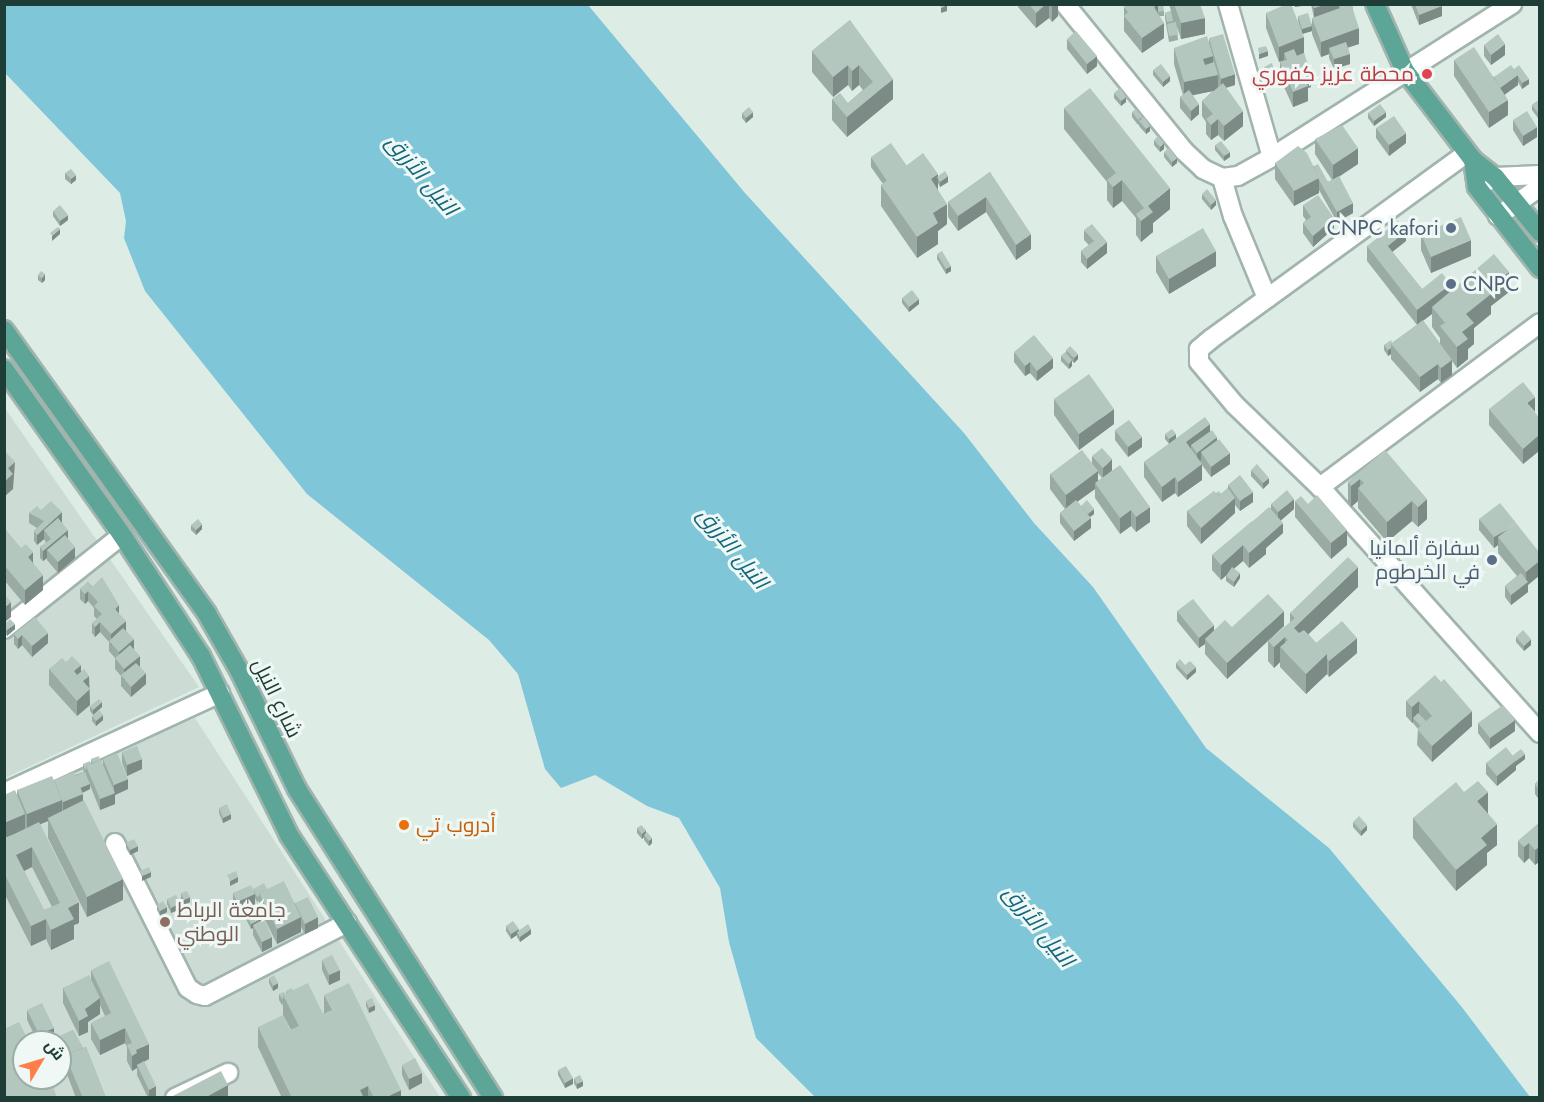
<!DOCTYPE html>
<html>
<head>
<meta charset="utf-8">
<style>
	body { margin:0 }
	#map { position:relative; width:1544px; height:1102px; overflow:hidden; background:#deece6; font-family:Jost,Cairo,sans-serif }
	div>[style] { position:absolute }
	.built>* { inset:0; background:#ccdcd5 }
	.water>* { inset:0; background:#7fc6d8 }
	.roads { filter:drop-shadow(2px 0 #a1b4ae) drop-shadow(-2px 0 #a1b4ae) drop-shadow(0 2px #a1b4ae) drop-shadow(0 -2px #a1b4ae) }
	.minor>* { height:18px; margin:-9px; padding:0 9px; transform-origin:9px; border-radius:9px; background:#fff }
	.major>* { height:18px; margin:-9px; padding:0 9px; transform-origin:9px; border-radius:9px; background:#5da697 }
	.wall>* { inset:0; background:#9aaba4 }
	.shaded-wall>* { inset:0; background:#7d8b86 }
	.building>* { inset:0; background:#b3c7bf }
	.dots>* { width:16px; height:16px; translate:-50% -50%; box-sizing:border-box; border:3px solid #eff8f4; border-radius:50% }
	span { translate:-50% -50%; white-space:nowrap; text-align:center; line-height:1.15; -webkit-text-stroke:6px #eff8f4; paint-order:stroke }
	.health-label { font-size:21px; color:#be3a42 }
	.right { translate:-100% -50%; text-align:right }
	.service-label { font-size:21px; color:#4e5e75 }
	.left { translate:0 -50%; text-align:left }
	.street-label { font-size:21px; color:#1e3d36 }
	.food-label { font-size:21px; color:#c56008 }
	.education-label { font-size:21px; color:#785e54 }
	.water-label { font-size:22px; color:#12677f; font-style:italic }
	.frame { position:absolute; inset:0; border:6px solid #1e3d36; pointer-events:none }
	.north { position:absolute; left:12px; top:1030px; width:60px; height:60px; box-sizing:border-box; background:#eff8f4; border:2px solid #9bada8; border-radius:50%; rotate:52deg; font-size:16px; font-weight:700; line-height:24px; text-align:center; color:#1e3d36 }
	.north::after { content:''; display:block; margin:auto; width:21px; height:27px; background:#ff7e49; clip-path:polygon(50% 0,100% 100%,50% 72%,0 100%) }
</style>
</head>
<body>
<div id="map">
	<div class="built">
		<i style="clip-path:polygon(4px 407px,199px 687px,5px 778px,4px 778px)"></i>
		<i style="clip-path:polygon(evenodd,195px 718px,440px 1097px,5px 1098px,5px 802px,68px 770px,195px 718px,24px 1042px,60px 1042px,60px 1078px,24px 1078px,24px 1042px)"></i>
	</div>
	<div class="water">
		<i style="clip-path:polygon(5px 4px,588px 5px,745px 193px,964px 433px,1034px 523px,1093px 587px,1206px 748px,1329px 848px,1461px 1006px,1530px 1097px,815px 1097px,756px 1038px,729px 942px,720px 888px,679px 818px,647px 806px,595px 775px,561px 788px,545px 769px,518px 674px,489px 640px,307px 494px,145px 291px,124px 238px,126px 221px,120px 193px,5px 73px)"></i>
	</div>
	<div class="roads">
		<div class="minor">
			<i style="left:1065px;top:4px;width:189px;rotate:51deg"></i>
			<i style="left:1184px;top:151px;width:26px;rotate:43deg"></i>
			<i style="left:1203px;top:169px;width:21px;rotate:25deg"></i>
			<i style="left:1222px;top:178px;width:16px;rotate:-7deg"></i>
			<i style="left:1238px;top:176px;width:39px;rotate:-29deg"></i>
			<i style="left:1272px;top:157px;width:285px;rotate:-32.5deg"></i>
			<i style="left:1228px;top:4px;width:159px;rotate:74deg"></i>
			<i style="left:1467px;top:153px;width:316px;rotate:144deg"></i>
			<i style="left:1211px;top:339px;width:16px;rotate:140deg"></i>
			<i style="left:1199px;top:349px;width:13px;rotate:90deg"></i>
			<i style="left:1199px;top:362px;width:56px;rotate:50.1deg"></i>
			<i style="left:1235px;top:405px;width:118px;rotate:44deg"></i>
			<i style="left:1320px;top:487px;width:330px;rotate:48.2deg"></i>
			<i style="left:1222px;top:178px;width:40px;rotate:74deg"></i>
			<i style="left:1233px;top:216px;width:89px;rotate:67.5deg"></i>
			<i style="left:1483px;top:184px;width:14px;rotate:-30deg"></i>
			<i style="left:1495px;top:177px;width:45px;rotate:-2.5deg"></i>
			<i style="left:1498px;top:216px;width:51px;rotate:-34.6deg"></i>
			<i style="left:1320px;top:487px;width:274px;rotate:-36.7deg"></i>
			<i style="left:4px;top:629px;width:151px;rotate:-38.5deg"></i>
			<i style="left:4px;top:793px;width:238px;rotate:-24.8deg"></i>
			<i style="left:115px;top:843px;width:162px;rotate:63.3deg"></i>
			<i style="left:188px;top:988px;width:11px;rotate:34deg"></i>
			<i style="left:197px;top:994px;width:8px;rotate:14deg"></i>
			<i style="left:205px;top:996px;width:160px;rotate:-27.2deg"></i>
			<i style="left:175px;top:1098px;width:59px;rotate:-25.3deg"></i>
		</div>
		<div class="major">
			<i style="left:1375px;top:4px;width:73px;rotate:65.9deg"></i>
			<i style="left:1405px;top:71px;width:112px;rotate:52.6deg"></i>
			<i style="left:1473px;top:160px;width:28px;rotate:38deg"></i>
			<i style="left:1495px;top:177px;width:71px;rotate:50.7deg"></i>
			<i style="left:1473px;top:160px;width:27px;rotate:82deg"></i>
			<i style="left:1477px;top:187px;width:103px;rotate:52.1deg"></i>
			<i style="left:4px;top:330px;width:349px;rotate:54.4deg"></i>
			<i style="left:207px;top:614px;width:64px;rotate:60.3deg"></i>
			<i style="left:239px;top:670px;width:132px;rotate:64deg"></i>
			<i style="left:297px;top:789px;width:366px;rotate:57.6deg"></i>
			<i style="left:4px;top:369px;width:204px;rotate:54.6deg"></i>
			<i style="left:122px;top:535px;width:145px;rotate:56.9deg"></i>
			<i style="left:201px;top:656px;width:199px;rotate:63.8deg"></i>
			<i style="left:289px;top:835px;width:314px;rotate:56.8deg"></i>
		</div>
	</div>
	<div class="wall">
		<i style="clip-path:polygon(1018px 4px,1058px 4px,1058px 16px,1052px 22px,1049px 18px,1036px 28px,1018px 7px)"></i>
		<i style="clip-path:polygon(1169px 4px,1200px 4px,1205px 34px,1181px 39px,1177px 27px,1178px 40px,1169px 42px,1165px 18px,1165px 13px,1171px 11px)"></i>
		<i style="clip-path:polygon(1311px 4px,1352px 4px,1359px 44px,1348px 47px,1350px 64px,1334px 69px,1329px 58px,1329px 54px,1321px 57px,1312px 34px,1312px 31px,1302px 34px,1304px 53px,1311px 87px,1308px 88px,1308px 101px,1293px 107px,1280px 78px,1280px 62px,1284px 60px,1279px 62px,1266px 28px,1266px 13px,1301px 31px,1298px 21px,1298px 16px,1312px 24px,1312px 18px,1314px 18px)"></i>
		<i style="clip-path:polygon(1411px 4px,1442px 4px,1442px 16px,1419px 25px)"></i>
		<i style="clip-path:polygon(1124px 7px,1164px 11px,1164px 16px,1160px 16px,1164px 38px,1142px 53px,1124px 31px)"></i>
		<i style="clip-path:polygon(850px 20px,893px 99px,847px 137px,832px 120px,832px 99px,848px 103px,863px 90px,859px 85px,852px 91px,848px 85px,833px 97px,812px 72px,812px 51px)"></i>
		<i style="clip-path:polygon(1209px 38px,1235px 85px,1226px 88px,1243px 126px,1224px 141px,1218px 135px,1211px 140px,1206px 134px,1206px 122px,1202px 116px,1202px 101px,1213px 91px,1193px 95px,1199px 114px,1191px 121px,1180px 108px,1180px 97px,1183px 95px,1174px 64px,1174px 48px,1209px 43px)"></i>
		<i style="clip-path:polygon(1067px 39px,1097px 66px,1087px 74px,1067px 49px)"></i>
		<i style="clip-path:polygon(1484px 45px,1505px 55px,1491px 65px,1484px 56px)"></i>
		<i style="clip-path:polygon(1454px 60px,1494px 77px,1514px 69px,1529px 84px,1522px 89px,1518px 82px,1518px 85px,1505px 94px,1508px 115px,1489px 128px,1454px 76px)"></i>
		<i style="clip-path:polygon(1153px 70px,1170px 81px,1163px 87px,1153px 75px)"></i>
		<i style="clip-path:polygon(1114px 93px,1126px 102px,1121px 106px,1114px 98px)"></i>
		<i style="clip-path:polygon(1539px 100px,1538px 118px,1532px 110px,1532px 105px)"></i>
		<i style="clip-path:polygon(1064px 108px,1170px 209px,1153px 223px,1153px 232px,1141px 242px,1136px 235px,1136px 218px,1122px 201px,1113px 208px,1107px 200px,1107px 182px,1064px 129px)"></i>
		<i style="clip-path:polygon(1132px 112px,1142px 118px,1150px 131px,1146px 134px,1139px 126px,1139px 124px,1138px 125px,1132px 117px)"></i>
		<i style="clip-path:polygon(742px 113px,753px 117px,746px 123px,742px 118px)"></i>
		<i style="clip-path:polygon(1368px 113px,1386px 117px,1374px 126px,1368px 118px)"></i>
		<i style="clip-path:polygon(1513px 120px,1537px 137px,1523px 146px,1513px 130px)"></i>
		<i style="clip-path:polygon(1376px 128px,1406px 143px,1389px 156px,1376px 138px)"></i>
		<i style="clip-path:polygon(1315px 139px,1358px 164px,1339px 177px,1353px 213px,1337px 222px,1319px 190px,1319px 193px,1294px 206px,1275px 179px,1275px 163px,1314px 166px,1328px 182px,1332px 180px,1315px 154px)"></i>
		<i style="clip-path:polygon(1154px 140px,1164px 149px,1160px 152px,1154px 145px)"></i>
		<i style="clip-path:polygon(1215px 145px,1230px 157px,1224px 161px,1215px 150px)"></i>
		<i style="clip-path:polygon(1164px 152px,1177px 163px,1172px 167px,1164px 157px)"></i>
		<i style="clip-path:polygon(871px 157px,907px 166px,938px 176px,948px 182px,940px 187px,938px 183px,938px 190px,947px 224px,938px 231px,938px 244px,917px 258px,881px 206px,881px 185px,883px 184px,871px 167px)"></i>
		<i style="clip-path:polygon(990px 172px,1031px 249px,1016px 260px,986px 212px,958px 231px,948px 217px,948px 202px)"></i>
		<i style="clip-path:polygon(65px 173px,76px 180px,71px 184px,65px 179px)"></i>
		<i style="clip-path:polygon(1202px 194px,1216px 205px,1211px 210px,1202px 199px)"></i>
		<i style="clip-path:polygon(1303px 205px,1334px 228px,1313px 247px,1303px 233px,1303px 223px,1306px 220px,1303px 216px)"></i>
		<i style="clip-path:polygon(53px 211px,68px 220px,60px 226px,53px 216px)"></i>
		<i style="clip-path:polygon(1084px 230px,1107px 253px,1087px 269px,1081px 262px,1081px 251px,1089px 245px,1084px 240px)"></i>
		<i style="clip-path:polygon(1421px 234px,1471px 256px,1431px 273px,1421px 250px)"></i>
		<i style="clip-path:polygon(evenodd,1406px 241px,1392px 252px,1422px 289px,1451px 291px,1509px 292px,1491px 306px,1491px 314px,1474px 328px,1474px 344px,1468px 349px,1468px 359px,1457px 368px,1452px 361px,1452px 375px,1441px 383px,1438px 379px,1420px 392px,1391px 359px,1391px 354px,1388px 356px,1384px 350px,1384px 345px,1392px 343px,1417px 325px,1367px 261px,1367px 246px,1406px 241px,1432px 314px,1432px 327px,1440px 338px,1440px 344px,1423px 321px,1432px 314px)"></i>
		<i style="clip-path:polygon(937px 254px,951px 271px,946px 274px,937px 259px)"></i>
		<i style="clip-path:polygon(1156px 256px,1216px 266px,1169px 294px,1156px 272px)"></i>
		<i style="clip-path:polygon(38px 275px,45px 280px,42px 283px,38px 280px)"></i>
		<i style="clip-path:polygon(902px 298px,919px 304px,909px 312px,902px 303px)"></i>
		<i style="clip-path:polygon(1066px 350px,1078px 359px,1074px 363px,1072px 361px,1072px 366px,1069px 369px,1061px 361px,1061px 356px,1066px 354px)"></i>
		<i style="clip-path:polygon(1014px 352px,1053px 368px,1037px 381px,1030px 373px,1025px 376px,1014px 362px)"></i>
		<i style="clip-path:polygon(1054px 399px,1114px 424px,1079px 450px,1054px 415px)"></i>
		<i style="clip-path:polygon(1489px 409px,1534px 412px,1539px 418px,1539px 451px,1523px 464px,1489px 425px)"></i>
		<i style="clip-path:polygon(1115px 430px,1142px 447px,1128px 457px,1115px 440px)"></i>
		<i style="clip-path:polygon(1210px 431px,1217px 441px,1230px 464px,1211px 477px,1202px 465px,1202px 480px,1178px 497px,1175px 493px,1162px 502px,1144px 477px,1144px 462px,1169px 444px,1165px 439px,1165px 434px,1176px 439px)"></i>
		<i style="clip-path:polygon(1385px 450px,1427px 519px,1418px 527px,1412px 521px,1387px 542px,1358px 508px,1358px 501px,1351px 507px,1348px 503px,1348px 482px)"></i>
		<i style="clip-path:polygon(evenodd,1092px 456px,1112px 470px,1150px 522px,1136px 532px,1131px 526px,1120px 534px,1095px 498px,1095px 489px,1077px 501px,1081px 506px,1094px 514px,1090px 517px,1091px 528px,1074px 541px,1060px 523px,1060px 513px,1065px 509px,1050px 489px,1050px 474px,1092px 464px,1092px 456px,1098px 473px,1102px 478px,1098px 481px,1098px 473px)"></i>
		<i style="clip-path:polygon(1251px 470px,1269px 483px,1263px 489px,1251px 476px)"></i>
		<i style="clip-path:polygon(1228px 485px,1253px 502px,1240px 511px,1235px 505px,1235px 513px,1201px 544px,1187px 526px,1187px 511px,1216px 493px,1221px 494px,1228px 488px)"></i>
		<i style="clip-path:polygon(1295px 501px,1308px 504px,1347px 545px,1331px 559px,1295px 517px)"></i>
		<i style="clip-path:polygon(1271px 504px,1294px 509px,1281px 520px,1283px 533px,1266px 548px,1266px 554px,1249px 568px,1243px 561px,1234px 568px,1240px 578px,1234px 587px,1226px 581px,1226px 575px,1221px 580px,1212px 570px,1212px 555px,1252px 522px,1271px 508px)"></i>
		<i style="clip-path:polygon(41px 510px,62px 522px,75px 558px,58px 573px,47px 560px,47px 558px,43px 561px,40px 558px,40px 547px,46px 543px,44px 539px,37px 545px,34px 541px,34px 531px,37px 528px,29px 523px,29px 513px)"></i>
		<i style="clip-path:polygon(1479px 519px,1539px 552px,1528px 585px,1528px 592px,1511px 605px,1505px 597px,1505px 586px,1517px 576px,1498px 553px,1498px 545px,1494px 548px,1479px 530px)"></i>
		<i style="clip-path:polygon(191px 525px,202px 529px,196px 535px,191px 530px)"></i>
		<i style="clip-path:polygon(4px 528px,33px 563px,43px 590px,25px 605px,4px 580px)"></i>
		<i style="clip-path:polygon(88px 582px,119px 614px,134px 649px,146px 684px,131px 697px,121px 686px,121px 676px,115px 669px,115px 658px,109px 651px,109px 642px,100px 632px,95px 637px,92px 633px,92px 623px,97px 619px,94px 616px,94px 608px,88px 601px,85px 604px,80px 599px,80px 589px)"></i>
		<i style="clip-path:polygon(1358px 587px,1308px 634px,1316px 643px,1357px 653px,1329px 677px,1327px 674px,1306px 694px,1280px 667px,1280px 662px,1274px 668px,1268px 661px,1268px 641px,1290px 623px,1290px 613px)"></i>
		<i style="clip-path:polygon(1177px 611px,1214px 630px,1232px 627px,1284px 626px,1227px 679px,1205px 654px,1205px 644px,1199px 648px,1177px 621px)"></i>
		<i style="clip-path:polygon(35px 617px,48px 643px,32px 657px,22px 645px,18px 649px,14px 644px,14px 634px)"></i>
		<i style="clip-path:polygon(4px 624px,15px 629px,7px 636px,4px 632px)"></i>
		<i style="clip-path:polygon(1516px 637px,1531px 645px,1524px 651px,1516px 642px)"></i>
		<i style="clip-path:polygon(66px 662px,81px 672px,89px 688px,90px 705px,77px 716px,49px 685px,49px 669px)"></i>
		<i style="clip-path:polygon(1176px 663px,1185px 665px,1196px 672px,1187px 680px,1176px 668px)"></i>
		<i style="clip-path:polygon(1441px 682px,1472px 726px,1432px 762px,1417px 745px,1418px 729px,1413px 723px,1413px 722px,1412px 723px,1406px 716px,1406px 701px)"></i>
		<i style="clip-path:polygon(90px 706px,102px 707px,93px 715px,90px 711px)"></i>
		<i style="clip-path:polygon(92px 716px,103px 720px,96px 726px,92px 721px)"></i>
		<i style="clip-path:polygon(1478px 723px,1515px 731px,1490px 749px,1478px 733px)"></i>
		<i style="clip-path:polygon(122px 752px,142px 769px,127px 776px,122px 762px)"></i>
		<i style="clip-path:polygon(1512px 756px,1525px 759px,1516px 766px,1516px 770px,1497px 786px,1486px 774px,1486px 763px)"></i>
		<i style="clip-path:polygon(evenodd,91px 759px,103px 765px,103px 759px,128px 789px,115px 795px,115px 804px,100px 810px,90px 785px,90px 789px,82px 793px,83px 801px,123px 900px,87px 917px,48px 838px,48px 821px,40px 824px,79px 923px,74px 925px,74px 939px,51px 950px,46px 939px,31px 946px,4px 893px,4px 839px,18px 833px,4px 838px,4px 795px,17px 796px,17px 790px,54px 782px,84px 772px,83px 769px,83px 764px,91px 763px,91px 759px,32px 867px,52px 907px,44px 910px,24px 871px,32px 867px)"></i>
		<i style="clip-path:polygon(1539px 780px,1539px 800px,1535px 794px,1535px 784px)"></i>
		<i style="clip-path:polygon(1464px 792px,1488px 813px,1497px 845px,1487px 853px,1487px 865px,1456px 891px,1413px 838px,1413px 818px)"></i>
		<i style="clip-path:polygon(219px 808px,231px 819px,223px 823px,219px 813px)"></i>
		<i style="clip-path:polygon(1353px 822px,1367px 830px,1361px 836px,1353px 827px)"></i>
		<i style="clip-path:polygon(1539px 823px,1539px 863px,1539px 862px,1535px 865px,1529px 858px,1524px 863px,1518px 856px,1518px 841px)"></i>
		<i style="clip-path:polygon(637px 828px,646px 833px,652px 843px,649px 846px,644px 840px,644px 837px,642px 839px,637px 833px)"></i>
		<i style="clip-path:polygon(126px 843px,138px 851px,130px 855px,126px 848px)"></i>
		<i style="clip-path:polygon(267px 889px,295px 903px,318px 928px,305px 934px,301px 927px,301px 932px,277px 944px,259px 908px,259px 901px,257px 902px,255px 898px,255px 904px,237px 912px,233px 904px,233px 893px,253px 890px)"></i>
		<i style="clip-path:polygon(181px 893px,190px 902px,184px 905px,181px 899px)"></i>
		<i style="clip-path:polygon(167px 899px,180px 909px,171px 913px,167px 904px)"></i>
		<i style="clip-path:polygon(157px 905px,167px 912px,160px 916px,157px 910px)"></i>
		<i style="clip-path:polygon(244px 910px,261px 921px,272px 947px,262px 952px,253px 935px,253px 928px,251px 929px,244px 915px)"></i>
		<i style="clip-path:polygon(506px 926px,519px 931px,531px 934px,520px 942px,517px 937px,517px 935px,511px 939px,506px 931px)"></i>
		<i style="clip-path:polygon(322px 960px,340px 980px,329px 985px,322px 970px)"></i>
		<i style="clip-path:polygon(91px 970px,149px 1059px,144px 1062px,156px 1097px,148px 1098px,137px 1075px,137px 1068px,132px 1071px,127px 1061px,127px 1047px,125px 1043px,100px 1055px,91px 1039px,91px 1023px,105px 1016px,100px 1005px,100px 1014px,88px 1022px,88px 1032px,79px 1036px,63px 1003px,63px 988px,91px 979px)"></i>
		<i style="clip-path:polygon(269px 978px,278px 988px,273px 991px,269px 983px)"></i>
		<i style="clip-path:polygon(293px 990px,323px 1014px,324px 1013px,324px 995px,401px 1098px,282px 1098px,258px 1047px,258px 1027px,291px 1030px,283px 1015px,283px 1004px,282px 1005px,279px 1000px,279px 994px,286px 994px,286px 991px)"></i>
		<i style="clip-path:polygon(366px 1001px,375px 1010px,369px 1013px,366px 1006px)"></i>
		<i style="clip-path:polygon(27px 1010px,54px 1038px,45px 1042px,38px 1042px,27px 1020px)"></i>
		<i style="clip-path:polygon(73px 1030px,83px 1048px,86px 1047px,106px 1098px,76px 1098px,65px 1069px,64px 1070px,60px 1063px,60px 1042px,54px 1042px,54px 1039px)"></i>
		<i style="clip-path:polygon(402px 1065px,422px 1083px,409px 1090px,402px 1075px)"></i>
		<i style="clip-path:polygon(558px 1070px,573px 1084px,565px 1088px,558px 1075px)"></i>
		<i style="clip-path:polygon(574px 1078px,583px 1086px,577px 1089px,574px 1083px)"></i>
	</div>
	<div class="shaded-wall">
		<i style="clip-path:polygon(1046px 4px,1049px 4px,1049px 18px,1036px 28px,1036px 13px)"></i>
		<i style="clip-path:polygon(1054px 4px,1058px 4px,1058px 16px,1052px 22px,1052px 6px)"></i>
		<i style="clip-path:polygon(1156px 4px,1158px 4px,1158px 19px,1154px 7px)"></i>
		<i style="clip-path:polygon(1295px 4px,1302px 4px,1302px 6px,1295px 7px)"></i>
		<i style="clip-path:polygon(1327px 4px,1339px 4px,1339px 12px,1314px 18px,1314px 8px)"></i>
		<i style="clip-path:polygon(947px 5px,947px 11px,941px 13px,941px 8px)"></i>
		<i style="clip-path:polygon(1442px 6px,1442px 16px,1419px 25px,1419px 15px)"></i>
		<i style="clip-path:polygon(1205px 18px,1205px 34px,1181px 39px,1181px 23px)"></i>
		<i style="clip-path:polygon(1164px 23px,1164px 38px,1142px 53px,1142px 38px)"></i>
		<i style="clip-path:polygon(1312px 26px,1312px 31px,1302px 34px,1302px 29px)"></i>
		<i style="clip-path:polygon(1359px 28px,1359px 44px,1332px 53px,1329px 48px,1329px 54px,1321px 57px,1321px 42px)"></i>
		<i style="clip-path:polygon(1304px 37px,1304px 53px,1287px 59px,1284px 53px,1284px 60px,1279px 62px,1279px 47px)"></i>
		<i style="clip-path:polygon(1505px 44px,1505px 55px,1491px 65px,1491px 55px)"></i>
		<i style="clip-path:polygon(1268px 51px,1268px 56px,1259px 59px,1259px 54px)"></i>
		<i style="clip-path:polygon(1350px 54px,1350px 64px,1334px 69px,1334px 59px)"></i>
		<i style="clip-path:polygon(1097px 56px,1097px 66px,1087px 74px,1087px 64px)"></i>
		<i style="clip-path:polygon(1213px 56px,1213px 72px,1203px 75px,1203px 59px)"></i>
		<i style="clip-path:polygon(848px 65px,848px 85px,833px 97px,833px 77px)"></i>
		<i style="clip-path:polygon(859px 65px,859px 85px,852px 91px,852px 71px)"></i>
		<i style="clip-path:polygon(1274px 70px,1274px 75px,1266px 78px,1266px 73px)"></i>
		<i style="clip-path:polygon(1311px 72px,1311px 87px,1308px 88px,1308px 101px,1293px 107px,1293px 92px,1304px 74px)"></i>
		<i style="clip-path:polygon(1235px 74px,1235px 85px,1221px 89px,1221px 79px)"></i>
		<i style="clip-path:polygon(1218px 75px,1218px 90px,1184px 97px,1184px 82px)"></i>
		<i style="clip-path:polygon(1518px 75px,1518px 85px,1500px 98px,1500px 88px)"></i>
		<i style="clip-path:polygon(1170px 76px,1170px 81px,1163px 87px,1163px 82px)"></i>
		<i style="clip-path:polygon(893px 79px,893px 99px,847px 137px,847px 117px)"></i>
		<i style="clip-path:polygon(1529px 79px,1529px 84px,1522px 89px,1522px 83px)"></i>
		<i style="clip-path:polygon(1126px 97px,1126px 102px,1121px 106px,1121px 101px)"></i>
		<i style="clip-path:polygon(1508px 100px,1508px 115px,1489px 128px,1489px 112px)"></i>
		<i style="clip-path:polygon(1199px 104px,1199px 114px,1191px 121px,1191px 111px)"></i>
		<i style="clip-path:polygon(1243px 111px,1243px 126px,1224px 141px,1224px 126px)"></i>
		<i style="clip-path:polygon(753px 112px,753px 117px,746px 123px,746px 118px)"></i>
		<i style="clip-path:polygon(1386px 112px,1386px 117px,1374px 126px,1374px 121px)"></i>
		<i style="clip-path:polygon(1218px 119px,1218px 135px,1211px 140px,1211px 125px)"></i>
		<i style="clip-path:polygon(1150px 126px,1150px 131px,1146px 134px,1146px 129px)"></i>
		<i style="clip-path:polygon(1537px 127px,1537px 137px,1523px 146px,1523px 136px)"></i>
		<i style="clip-path:polygon(1406px 133px,1406px 143px,1389px 156px,1389px 145px)"></i>
		<i style="clip-path:polygon(1164px 143px,1164px 149px,1160px 152px,1160px 147px)"></i>
		<i style="clip-path:polygon(1358px 148px,1358px 164px,1333px 180px,1333px 165px)"></i>
		<i style="clip-path:polygon(1230px 152px,1230px 157px,1224px 161px,1224px 156px)"></i>
		<i style="clip-path:polygon(1177px 158px,1177px 163px,1172px 167px,1172px 162px)"></i>
		<i style="clip-path:polygon(938px 174px,938px 195px,931px 179px)"></i>
		<i style="clip-path:polygon(76px 175px,76px 180px,71px 184px,71px 179px)"></i>
		<i style="clip-path:polygon(948px 176px,948px 182px,940px 187px,940px 182px)"></i>
		<i style="clip-path:polygon(1319px 178px,1319px 193px,1294px 206px,1294px 191px)"></i>
		<i style="clip-path:polygon(1122px 180px,1122px 201px,1113px 208px,1113px 187px)"></i>
		<i style="clip-path:polygon(1170px 188px,1170px 209px,1153px 223px,1153px 232px,1141px 242px,1141px 221px,1148px 206px)"></i>
		<i style="clip-path:polygon(986px 197px,986px 212px,958px 231px,958px 216px)"></i>
		<i style="clip-path:polygon(1216px 200px,1216px 205px,1211px 210px,1211px 205px)"></i>
		<i style="clip-path:polygon(1353px 203px,1353px 213px,1337px 222px,1337px 212px)"></i>
		<i style="clip-path:polygon(947px 204px,947px 224px,938px 231px,938px 244px,917px 258px,917px 237px,933px 213px)"></i>
		<i style="clip-path:polygon(68px 215px,68px 220px,60px 226px,60px 221px)"></i>
		<i style="clip-path:polygon(1334px 218px,1334px 228px,1313px 247px,1313px 236px)"></i>
		<i style="clip-path:polygon(60px 229px,60px 234px,52px 241px,52px 236px)"></i>
		<i style="clip-path:polygon(1406px 231px,1406px 241px,1386px 257px,1386px 247px)"></i>
		<i style="clip-path:polygon(1031px 234px,1031px 249px,1016px 260px,1016px 245px)"></i>
		<i style="clip-path:polygon(1471px 240px,1471px 256px,1431px 273px,1431px 257px)"></i>
		<i style="clip-path:polygon(1107px 242px,1107px 253px,1087px 269px,1087px 259px)"></i>
		<i style="clip-path:polygon(1216px 251px,1216px 266px,1169px 294px,1169px 279px)"></i>
		<i style="clip-path:polygon(951px 266px,951px 271px,946px 274px,946px 269px)"></i>
		<i style="clip-path:polygon(1509px 272px,1509px 292px,1491px 306px,1491px 314px,1474px 328px,1474px 344px,1468px 349px,1468px 359px,1457px 368px,1457px 347px,1462px 332px,1466px 314px,1487px 289px)"></i>
		<i style="clip-path:polygon(45px 274px,45px 280px,42px 283px,42px 278px)"></i>
		<i style="clip-path:polygon(1451px 284px,1451px 299px,1432px 307px,1432px 314px,1417px 325px,1417px 310px)"></i>
		<i style="clip-path:polygon(919px 299px,919px 304px,909px 312px,909px 307px)"></i>
		<i style="clip-path:polygon(1391px 348px,1391px 354px,1388px 356px,1388px 350px)"></i>
		<i style="clip-path:polygon(1078px 354px,1078px 359px,1074px 363px,1074px 358px)"></i>
		<i style="clip-path:polygon(1053px 358px,1053px 368px,1037px 381px,1037px 371px)"></i>
		<i style="clip-path:polygon(1072px 360px,1072px 366px,1069px 369px,1069px 364px)"></i>
		<i style="clip-path:polygon(1452px 360px,1452px 375px,1441px 383px,1441px 368px)"></i>
		<i style="clip-path:polygon(1030px 362px,1030px 373px,1025px 376px,1025px 366px)"></i>
		<i style="clip-path:polygon(1438px 364px,1438px 379px,1420px 392px,1420px 377px)"></i>
		<i style="clip-path:polygon(1535px 397px,1535px 412px,1527px 403px)"></i>
		<i style="clip-path:polygon(1114px 409px,1114px 424px,1079px 450px,1079px 434px)"></i>
		<i style="clip-path:polygon(1210px 424px,1210px 439px,1191px 445px,1191px 453px,1186px 442px)"></i>
		<i style="clip-path:polygon(1176px 434px,1176px 439px,1169px 444px,1169px 439px)"></i>
		<i style="clip-path:polygon(1539px 435px,1539px 451px,1523px 464px,1523px 449px)"></i>
		<i style="clip-path:polygon(1142px 437px,1142px 447px,1128px 457px,1128px 447px)"></i>
		<i style="clip-path:polygon(1217px 437px,1217px 447px,1201px 452px,1201px 460px,1197px 463px,1197px 453px)"></i>
		<i style="clip-path:polygon(1230px 453px,1230px 464px,1211px 477px,1211px 467px)"></i>
		<i style="clip-path:polygon(1112px 459px,1112px 470px,1103px 478px,1103px 468px)"></i>
		<i style="clip-path:polygon(15px 462px,13px 489px,4px 497px,4px 482px,8px 468px)"></i>
		<i style="clip-path:polygon(1202px 464px,1202px 480px,1178px 497px,1178px 482px)"></i>
		<i style="clip-path:polygon(1098px 471px,1098px 486px,1095px 483px,1095px 489px,1066px 510px,1066px 495px)"></i>
		<i style="clip-path:polygon(1175px 477px,1175px 493px,1162px 502px,1162px 487px)"></i>
		<i style="clip-path:polygon(1269px 478px,1269px 483px,1263px 489px,1263px 483px)"></i>
		<i style="clip-path:polygon(1360px 479px,1360px 490px,1358px 488px,1358px 501px,1351px 507px,1351px 486px)"></i>
		<i style="clip-path:polygon(1253px 492px,1253px 502px,1240px 511px,1240px 501px)"></i>
		<i style="clip-path:polygon(1235px 498px,1235px 513px,1201px 544px,1201px 528px)"></i>
		<i style="clip-path:polygon(1294px 499px,1294px 509px,1278px 523px,1278px 512px)"></i>
		<i style="clip-path:polygon(1427px 499px,1427px 519px,1418px 527px,1418px 507px)"></i>
		<i style="clip-path:polygon(1412px 501px,1412px 521px,1387px 542px,1387px 522px)"></i>
		<i style="clip-path:polygon(1150px 507px,1150px 522px,1136px 532px,1136px 517px)"></i>
		<i style="clip-path:polygon(1094px 509px,1094px 514px,1086px 520px,1086px 515px)"></i>
		<i style="clip-path:polygon(1131px 510px,1131px 526px,1120px 534px,1120px 518px)"></i>
		<i style="clip-path:polygon(62px 512px,62px 523px,44px 530px,44px 539px,37px 545px,37px 535px)"></i>
		<i style="clip-path:polygon(1091px 518px,1091px 528px,1074px 541px,1074px 531px)"></i>
		<i style="clip-path:polygon(1283px 523px,1283px 533px,1266px 548px,1266px 554px,1249px 568px,1249px 553px)"></i>
		<i style="clip-path:polygon(202px 524px,202px 529px,196px 535px,196px 530px)"></i>
		<i style="clip-path:polygon(1517px 524px,1498px 537px,1498px 545px,1494px 548px,1494px 537px)"></i>
		<i style="clip-path:polygon(68px 530px,68px 540px,47px 550px,47px 558px,43px 561px,43px 551px)"></i>
		<i style="clip-path:polygon(1347px 530px,1347px 545px,1331px 559px,1331px 543px)"></i>
		<i style="clip-path:polygon(1243px 545px,1243px 561px,1221px 580px,1221px 565px)"></i>
		<i style="clip-path:polygon(75px 547px,75px 558px,58px 573px,58px 562px)"></i>
		<i style="clip-path:polygon(33px 552px,33px 568px,28px 557px)"></i>
		<i style="clip-path:polygon(1539px 561px,1539px 576px,1528px 585px,1528px 592px,1511px 605px,1511px 595px,1526px 583px,1526px 572px)"></i>
		<i style="clip-path:polygon(1358px 567px,1358px 587px,1294px 648px,1294px 628px)"></i>
		<i style="clip-path:polygon(1240px 573px,1240px 578px,1234px 587px,1234px 582px)"></i>
		<i style="clip-path:polygon(43px 575px,43px 590px,25px 605px,25px 590px)"></i>
		<i style="clip-path:polygon(88px 591px,88px 601px,85px 604px,85px 594px)"></i>
		<i style="clip-path:polygon(11px 602px,11px 617px,4px 623px,4px 608px)"></i>
		<i style="clip-path:polygon(119px 605px,119px 615px,115px 609px)"></i>
		<i style="clip-path:polygon(1284px 611px,1284px 626px,1227px 679px,1227px 663px)"></i>
		<i style="clip-path:polygon(126px 621px,126px 632px,111px 645px,111px 634px)"></i>
		<i style="clip-path:polygon(100px 622px,100px 632px,95px 637px,95px 627px)"></i>
		<i style="clip-path:polygon(15px 624px,15px 629px,7px 636px,7px 630px)"></i>
		<i style="clip-path:polygon(1214px 625px,1214px 636px,1205px 639px,1205px 644px,1199px 648px,1199px 638px)"></i>
		<i style="clip-path:polygon(48px 633px,48px 643px,32px 657px,32px 646px)"></i>
		<i style="clip-path:polygon(22px 635px,22px 645px,18px 649px,18px 639px)"></i>
		<i style="clip-path:polygon(1285px 637px,1285px 652px,1280px 647px,1280px 662px,1274px 668px,1274px 647px)"></i>
		<i style="clip-path:polygon(1357px 638px,1357px 653px,1329px 677px,1329px 661px)"></i>
		<i style="clip-path:polygon(134px 639px,134px 649px,119px 662px,119px 652px)"></i>
		<i style="clip-path:polygon(1531px 639px,1531px 645px,1524px 651px,1524px 646px)"></i>
		<i style="clip-path:polygon(1327px 654px,1327px 674px,1306px 694px,1306px 674px)"></i>
		<i style="clip-path:polygon(140px 656px,140px 666px,124px 680px,124px 669px)"></i>
		<i style="clip-path:polygon(81px 665px,81px 681px,74px 671px)"></i>
		<i style="clip-path:polygon(1196px 667px,1196px 672px,1187px 680px,1187px 675px)"></i>
		<i style="clip-path:polygon(146px 673px,146px 684px,131px 697px,131px 687px)"></i>
		<i style="clip-path:polygon(89px 676px,90px 705px,77px 716px,77px 701px,83px 681px)"></i>
		<i style="clip-path:polygon(1419px 701px,1419px 716px,1413px 718px,1413px 722px,1412px 723px,1412px 707px)"></i>
		<i style="clip-path:polygon(102px 702px,102px 707px,93px 715px,93px 710px)"></i>
		<i style="clip-path:polygon(1472px 711px,1472px 726px,1432px 762px,1432px 746px)"></i>
		<i style="clip-path:polygon(103px 715px,103px 720px,96px 726px,96px 721px)"></i>
		<i style="clip-path:polygon(1515px 720px,1515px 731px,1490px 749px,1490px 738px)"></i>
		<i style="clip-path:polygon(1525px 754px,1525px 759px,1516px 766px,1516px 770px,1497px 786px,1497px 776px)"></i>
		<i style="clip-path:polygon(142px 759px,142px 769px,127px 776px,127px 765px)"></i>
		<i style="clip-path:polygon(128px 779px,128px 789px,115px 795px,115px 804px,100px 810px,100px 799px,114px 794px,114px 785px)"></i>
		<i style="clip-path:polygon(90px 784px,90px 789px,80px 794px,80px 788px)"></i>
		<i style="clip-path:polygon(1488px 792px,1488px 813px,1477px 821px,1477px 801px)"></i>
		<i style="clip-path:polygon(83px 794px,83px 804px,63px 812px,63px 802px)"></i>
		<i style="clip-path:polygon(62px 800px,62px 816px,48px 818px,48px 821px,27px 830px,27px 814px)"></i>
		<i style="clip-path:polygon(25px 814px,25px 830px,4px 838px,4px 823px)"></i>
		<i style="clip-path:polygon(231px 814px,231px 819px,223px 823px,223px 818px)"></i>
		<i style="clip-path:polygon(1497px 824px,1497px 845px,1487px 853px,1487px 865px,1456px 891px,1456px 870px,1481px 838px)"></i>
		<i style="clip-path:polygon(1367px 825px,1367px 830px,1361px 836px,1361px 831px)"></i>
		<i style="clip-path:polygon(646px 830px,646px 836px,644px 835px,644px 837px,642px 839px,642px 834px)"></i>
		<i style="clip-path:polygon(652px 838px,652px 843px,649px 846px,649px 841px)"></i>
		<i style="clip-path:polygon(1529px 843px,1529px 858px,1524px 863px,1524px 847px)"></i>
		<i style="clip-path:polygon(138px 846px,138px 851px,130px 855px,130px 850px)"></i>
		<i style="clip-path:polygon(32px 847px,32px 867px,16px 875px,16px 855px)"></i>
		<i style="clip-path:polygon(1539px 847px,1539px 862px,1535px 865px,1535px 850px)"></i>
		<i style="clip-path:polygon(151px 872px,151px 877px,142px 881px,142px 876px)"></i>
		<i style="clip-path:polygon(238px 877px,238px 882px,230px 886px,230px 881px)"></i>
		<i style="clip-path:polygon(123px 879px,123px 900px,87px 917px,87px 897px)"></i>
		<i style="clip-path:polygon(255px 894px,255px 904px,237px 912px,237px 902px)"></i>
		<i style="clip-path:polygon(190px 897px,190px 902px,184px 905px,184px 900px)"></i>
		<i style="clip-path:polygon(79px 902px,79px 923px,74px 925px,74px 939px,51px 950px,51px 930px,68px 908px)"></i>
		<i style="clip-path:polygon(180px 903px,180px 909px,171px 913px,171px 908px)"></i>
		<i style="clip-path:polygon(167px 907px,167px 912px,160px 916px,160px 911px)"></i>
		<i style="clip-path:polygon(301px 917px,301px 932px,277px 944px,277px 929px)"></i>
		<i style="clip-path:polygon(318px 917px,318px 928px,305px 934px,305px 924px)"></i>
		<i style="clip-path:polygon(46px 919px,46px 939px,31px 946px,31px 926px)"></i>
		<i style="clip-path:polygon(261px 919px,261px 924px,253px 925px,253px 928px,251px 929px,251px 924px)"></i>
		<i style="clip-path:polygon(519px 929px,519px 934px,517px 932px,517px 935px,511px 939px,511px 934px)"></i>
		<i style="clip-path:polygon(531px 929px,531px 934px,520px 942px,520px 937px)"></i>
		<i style="clip-path:polygon(272px 937px,272px 947px,262px 952px,262px 942px)"></i>
		<i style="clip-path:polygon(340px 970px,340px 980px,329px 985px,329px 975px)"></i>
		<i style="clip-path:polygon(278px 983px,278px 988px,273px 991px,273px 986px)"></i>
		<i style="clip-path:polygon(100px 998px,100px 1014px,88px 1022px,88px 1032px,79px 1036px,79px 1021px,85px 1009px)"></i>
		<i style="clip-path:polygon(375px 1005px,375px 1010px,369px 1013px,369px 1008px)"></i>
		<i style="clip-path:polygon(54px 1028px,54px 1038px,45px 1042px,39px 1042px,39px 1034px)"></i>
		<i style="clip-path:polygon(125px 1028px,125px 1043px,100px 1055px,100px 1040px)"></i>
		<i style="clip-path:polygon(149px 1044px,149px 1059px,137px 1065px,137px 1068px,132px 1071px,132px 1056px,136px 1050px)"></i>
		<i style="clip-path:polygon(65px 1059px,65px 1069px,64px 1070px,64px 1060px)"></i>
		<i style="clip-path:polygon(422px 1073px,422px 1083px,409px 1090px,409px 1079px)"></i>
		<i style="clip-path:polygon(573px 1078px,573px 1084px,565px 1088px,565px 1083px)"></i>
		<i style="clip-path:polygon(583px 1081px,583px 1086px,577px 1089px,577px 1084px)"></i>
		<i style="clip-path:polygon(228px 1085px,228px 1098px,204px 1098px)"></i>
		<i style="clip-path:polygon(156px 1086px,156px 1097px,149px 1098px,149px 1090px)"></i>
		<i style="clip-path:polygon(368px 1086px,368px 1098px,360px 1098px,360px 1090px)"></i>
		<i style="clip-path:polygon(401px 1090px,401px 1098px,385px 1098px)"></i>
	</div>
	<div class="building">
		<i style="clip-path:polygon(940px 4px,947px 4px,947px 5px,941px 8px)"></i>
		<i style="clip-path:polygon(1029px 4px,1046px 4px,1036px 13px)"></i>
		<i style="clip-path:polygon(1127px 4px,1156px 4px,1154px 7px,1164px 23px,1142px 38px,1124px 16px,1128px 12px,1124px 7px)"></i>
		<i style="clip-path:polygon(1158px 4px,1163px 4px,1164px 11px,1158px 12px)"></i>
		<i style="clip-path:polygon(1174px 4px,1200px 4px,1205px 18px,1181px 23px)"></i>
		<i style="clip-path:polygon(1287px 4px,1291px 4px,1304px 37px,1279px 47px,1266px 13px)"></i>
		<i style="clip-path:polygon(1313px 4px,1327px 4px,1314px 8px)"></i>
		<i style="clip-path:polygon(1339px 4px,1351px 4px,1359px 28px,1321px 42px,1312px 18px,1340px 8px)"></i>
		<i style="clip-path:polygon(1415px 4px,1442px 4px,1442px 6px,1419px 15px)"></i>
		<i style="clip-path:polygon(1171px 11px,1173px 21px,1167px 22px,1165px 13px)"></i>
		<i style="clip-path:polygon(1308px 13px,1312px 26px,1302px 29px,1298px 16px)"></i>
		<i style="clip-path:polygon(850px 20px,893px 79px,847px 117px,832px 99px,840px 93px,848px 103px,873px 82px,859px 65px,852px 71px,848px 65px,833px 77px,812px 51px)"></i>
		<i style="clip-path:polygon(1176px 22px,1178px 35px,1169px 36px,1167px 24px)"></i>
		<i style="clip-path:polygon(1076px 31px,1097px 56px,1087px 64px,1067px 39px)"></i>
		<i style="clip-path:polygon(1223px 34px,1235px 74px,1221px 79px,1209px 38px)"></i>
		<i style="clip-path:polygon(1498px 34px,1505px 44px,1491px 55px,1484px 45px)"></i>
		<i style="clip-path:polygon(1207px 36px,1213px 56px,1203px 59px,1205px 65px,1214px 62px,1218px 75px,1184px 82px,1174px 48px)"></i>
		<i style="clip-path:polygon(1346px 42px,1350px 54px,1334px 59px,1329px 48px)"></i>
		<i style="clip-path:polygon(1266px 46px,1268px 51px,1259px 54px,1258px 48px)"></i>
		<i style="clip-path:polygon(1474px 47px,1508px 100px,1489px 112px,1454px 60px)"></i>
		<i style="clip-path:polygon(1294px 49px,1297px 56px,1304px 53px,1311px 72px,1304px 74px,1308px 86px,1293px 92px,1280px 62px,1287px 60px,1284px 53px)"></i>
		<i style="clip-path:polygon(1272px 63px,1274px 70px,1266px 73px,1264px 67px)"></i>
		<i style="clip-path:polygon(1161px 64px,1170px 76px,1163px 82px,1153px 70px)"></i>
		<i style="clip-path:polygon(1511px 65px,1518px 75px,1500px 88px,1494px 77px)"></i>
		<i style="clip-path:polygon(1519px 65px,1529px 79px,1522px 83px,1514px 69px)"></i>
		<i style="clip-path:polygon(1223px 83px,1243px 111px,1224px 126px,1218px 119px,1211px 125px,1206px 119px,1213px 114px,1202px 101px)"></i>
		<i style="clip-path:polygon(1090px 88px,1170px 188px,1148px 206px,1153px 212px,1141px 221px,1136px 214px,1144px 208px,1122px 180px,1113px 187px,1107px 180px,1116px 173px,1064px 108px)"></i>
		<i style="clip-path:polygon(1120px 88px,1126px 97px,1121px 101px,1114px 93px)"></i>
		<i style="clip-path:polygon(1189px 90px,1199px 104px,1191px 111px,1180px 97px)"></i>
		<i style="clip-path:polygon(1539px 100px,1539px 111px,1538px 113px,1532px 105px)"></i>
		<i style="clip-path:polygon(1380px 104px,1386px 112px,1374px 121px,1368px 113px)"></i>
		<i style="clip-path:polygon(749px 107px,753px 112px,746px 118px,742px 113px)"></i>
		<i style="clip-path:polygon(1136px 109px,1142px 116px,1138px 120px,1132px 112px)"></i>
		<i style="clip-path:polygon(1527px 111px,1537px 127px,1523px 136px,1513px 120px)"></i>
		<i style="clip-path:polygon(1394px 116px,1406px 133px,1389px 145px,1376px 128px)"></i>
		<i style="clip-path:polygon(1144px 117px,1150px 126px,1146px 129px,1139px 121px)"></i>
		<i style="clip-path:polygon(1342px 125px,1358px 148px,1333px 165px,1315px 139px)"></i>
		<i style="clip-path:polygon(1158px 136px,1164px 143px,1160px 147px,1154px 140px)"></i>
		<i style="clip-path:polygon(1221px 141px,1230px 152px,1224px 156px,1215px 145px)"></i>
		<i style="clip-path:polygon(891px 143px,907px 166px,887px 181px,871px 157px)"></i>
		<i style="clip-path:polygon(1298px 146px,1307px 153px,1319px 178px,1294px 191px,1275px 163px)"></i>
		<i style="clip-path:polygon(1169px 148px,1177px 158px,1172px 162px,1164px 152px)"></i>
		<i style="clip-path:polygon(923px 153px,938px 174px,931px 179px,947px 204px,933px 213px,938px 223px,917px 237px,881px 185px)"></i>
		<i style="clip-path:polygon(1318px 164px,1328px 182px,1339px 176px,1353px 203px,1337px 212px,1318px 178px,1314px 166px)"></i>
		<i style="clip-path:polygon(71px 169px,76px 175px,71px 179px,65px 173px)"></i>
		<i style="clip-path:polygon(945px 171px,948px 176px,940px 182px,937px 177px)"></i>
		<i style="clip-path:polygon(990px 172px,1031px 234px,1016px 245px,986px 197px,958px 216px,948px 202px)"></i>
		<i style="clip-path:polygon(1207px 189px,1216px 200px,1211px 205px,1202px 194px)"></i>
		<i style="clip-path:polygon(1318px 195px,1334px 218px,1313px 236px,1303px 223px,1311px 217px,1303px 205px)"></i>
		<i style="clip-path:polygon(60px 205px,68px 215px,60px 221px,53px 211px)"></i>
		<i style="clip-path:polygon(1461px 217px,1471px 240px,1431px 257px,1421px 234px)"></i>
		<i style="clip-path:polygon(1398px 221px,1406px 231px,1388px 246px,1380px 236px,1378px 237px)"></i>
		<i style="clip-path:polygon(1092px 224px,1107px 242px,1087px 259px,1081px 251px,1094px 241px,1084px 230px)"></i>
		<i style="clip-path:polygon(58px 227px,60px 229px,52px 236px,50px 233px)"></i>
		<i style="clip-path:polygon(1203px 228px,1216px 251px,1169px 279px,1156px 256px)"></i>
		<i style="clip-path:polygon(1380px 236px,1422px 289px,1442px 273px,1451px 284px,1417px 310px,1367px 246px)"></i>
		<i style="clip-path:polygon(942px 251px,951px 266px,946px 269px,937px 254px)"></i>
		<i style="clip-path:polygon(1494px 254px,1509px 272px,1487px 289px,1491px 294px,1466px 314px,1474px 323px,1462px 332px,1468px 339px,1457px 347px,1440px 326px,1445px 323px,1432px 307px)"></i>
		<i style="clip-path:polygon(41px 271px,45px 274px,42px 278px,38px 275px)"></i>
		<i style="clip-path:polygon(912px 290px,919px 299px,909px 307px,902px 298px)"></i>
		<i style="clip-path:polygon(1423px 320px,1452px 360px,1441px 368px,1438px 364px,1420px 377px,1391px 344px)"></i>
		<i style="clip-path:polygon(1034px 335px,1053px 358px,1037px 371px,1030px 362px,1025px 366px,1014px 352px)"></i>
		<i style="clip-path:polygon(1391px 340px,1392px 343px,1391px 344px,1391px 348px,1388px 350px,1384px 345px)"></i>
		<i style="clip-path:polygon(1070px 346px,1078px 354px,1074px 358px,1066px 350px)"></i>
		<i style="clip-path:polygon(1065px 352px,1072px 360px,1069px 364px,1061px 356px)"></i>
		<i style="clip-path:polygon(1089px 374px,1114px 409px,1079px 434px,1054px 399px)"></i>
		<i style="clip-path:polygon(1523px 382px,1535px 397px,1527px 403px,1539px 418px,1539px 435px,1523px 449px,1489px 409px)"></i>
		<i style="clip-path:polygon(1205px 417px,1210px 424px,1186px 442px,1202px 464px,1178px 482px,1175px 477px,1162px 487px,1144px 462px)"></i>
		<i style="clip-path:polygon(1129px 420px,1142px 437px,1128px 447px,1115px 430px)"></i>
		<i style="clip-path:polygon(1172px 429px,1176px 434px,1169px 439px,1165px 434px)"></i>
		<i style="clip-path:polygon(1212px 430px,1217px 437px,1197px 453px,1191px 445px)"></i>
		<i style="clip-path:polygon(1219px 439px,1230px 453px,1211px 467px,1201px 452px)"></i>
		<i style="clip-path:polygon(1102px 448px,1112px 459px,1103px 468px,1092px 456px)"></i>
		<i style="clip-path:polygon(4px 450px,15px 462px,8px 468px,13px 474px,4px 482px)"></i>
		<i style="clip-path:polygon(1082px 450px,1098px 471px,1066px 495px,1050px 474px)"></i>
		<i style="clip-path:polygon(1385px 450px,1427px 499px,1418px 507px,1412px 501px,1387px 522px,1358px 488px,1364px 483px,1360px 479px,1351px 486px,1348px 482px)"></i>
		<i style="clip-path:polygon(1257px 464px,1269px 478px,1263px 483px,1251px 470px)"></i>
		<i style="clip-path:polygon(1120px 465px,1150px 507px,1136px 517px,1131px 510px,1120px 518px,1095px 483px)"></i>
		<i style="clip-path:polygon(1240px 475px,1253px 492px,1240px 501px,1228px 485px)"></i>
		<i style="clip-path:polygon(1228px 488px,1235px 498px,1201px 528px,1187px 511px,1214px 491px,1219px 496px)"></i>
		<i style="clip-path:polygon(1287px 490px,1294px 499px,1278px 512px,1271px 504px)"></i>
		<i style="clip-path:polygon(1219px 491px,1221px 494px,1219px 496px,1216px 493px)"></i>
		<i style="clip-path:polygon(1317px 495px,1347px 530px,1331px 543px,1295px 501px,1301px 496px,1308px 504px)"></i>
		<i style="clip-path:polygon(1076px 500px,1091px 518px,1074px 531px,1060px 513px)"></i>
		<i style="clip-path:polygon(1087px 500px,1094px 509px,1088px 514px,1081px 506px)"></i>
		<i style="clip-path:polygon(51px 501px,62px 512px,37px 535px,34px 531px,44px 521px,29px 513px,37px 506px,41px 510px)"></i>
		<i style="clip-path:polygon(1500px 503px,1517px 524px,1516px 523px,1508px 529px,1494px 537px,1479px 519px)"></i>
		<i style="clip-path:polygon(1269px 507px,1283px 523px,1266px 538px,1252px 522px)"></i>
		<i style="clip-path:polygon(58px 518px,68px 530px,43px 551px,40px 547px,51px 539px,44px 530px)"></i>
		<i style="clip-path:polygon(198px 519px,202px 524px,196px 530px,191px 525px)"></i>
		<i style="clip-path:polygon(1252px 521px,1266px 538px,1249px 553px,1243px 545px,1221px 565px,1212px 555px)"></i>
		<i style="clip-path:polygon(1516px 523px,1539px 552px,1539px 561px,1526px 572px,1498px 537px)"></i>
		<i style="clip-path:polygon(4px 528px,21px 548px,26px 544px,33px 552px,28px 557px,43px 575px,25px 590px,4px 565px)"></i>
		<i style="clip-path:polygon(65px 535px,75px 547px,58px 562px,47px 550px)"></i>
		<i style="clip-path:polygon(1348px 557px,1358px 567px,1294px 628px,1299px 633px,1304px 630px,1327px 654px,1306px 674px,1280px 647px,1288px 640px,1285px 637px,1274px 647px,1268px 641px,1295px 618px,1290px 613px)"></i>
		<i style="clip-path:polygon(1232px 567px,1240px 573px,1234px 582px,1226px 576px)"></i>
		<i style="clip-path:polygon(1521px 573px,1528px 582px,1511px 595px,1505px 586px)"></i>
		<i style="clip-path:polygon(102px 577px,119px 605px,115px 609px,126px 621px,111px 634px,100px 622px,95px 627px,92px 623px,102px 614px,94px 606px,98px 602px,88px 591px,85px 594px,80px 589px,88px 582px,92px 587px)"></i>
		<i style="clip-path:polygon(4px 594px,11px 602px,4px 608px)"></i>
		<i style="clip-path:polygon(1268px 594px,1284px 611px,1227px 663px,1205px 639px,1225px 620px,1232px 627px)"></i>
		<i style="clip-path:polygon(1193px 599px,1214px 625px,1199px 638px,1177px 611px)"></i>
		<i style="clip-path:polygon(35px 617px,48px 633px,32px 646px,22px 635px,18px 639px,14px 634px)"></i>
		<i style="clip-path:polygon(10px 619px,15px 624px,7px 630px,4px 627px,4px 624px)"></i>
		<i style="clip-path:polygon(1342px 621px,1357px 638px,1329px 661px,1327px 658px,1327px 654px,1316px 643px)"></i>
		<i style="clip-path:polygon(123px 628px,134px 639px,119px 652px,109px 641px)"></i>
		<i style="clip-path:polygon(1523px 630px,1531px 639px,1524px 646px,1516px 637px)"></i>
		<i style="clip-path:polygon(130px 645px,140px 656px,124px 669px,115px 658px)"></i>
		<i style="clip-path:polygon(72px 656px,81px 665px,74px 671px,77px 675px,84px 669px,89px 676px,83px 681px,90px 689px,77px 701px,49px 669px,62px 658px,66px 662px)"></i>
		<i style="clip-path:polygon(1180px 659px,1185px 665px,1190px 661px,1196px 667px,1187px 675px,1176px 663px)"></i>
		<i style="clip-path:polygon(136px 663px,146px 673px,131px 687px,121px 675px)"></i>
		<i style="clip-path:polygon(1435px 675px,1441px 682px,1444px 679px,1472px 711px,1432px 746px,1417px 729px,1432px 716px,1419px 701px,1412px 707px,1406px 701px)"></i>
		<i style="clip-path:polygon(99px 699px,102px 702px,93px 710px,90px 706px)"></i>
		<i style="clip-path:polygon(1503px 705px,1515px 720px,1490px 738px,1478px 723px)"></i>
		<i style="clip-path:polygon(99px 710px,103px 715px,96px 721px,92px 716px)"></i>
		<i style="clip-path:polygon(1418px 713px,1426px 721px,1421px 726px,1413px 718px)"></i>
		<i style="clip-path:polygon(137px 746px,142px 759px,127px 765px,122px 752px)"></i>
		<i style="clip-path:polygon(1506px 747px,1516px 760px,1497px 776px,1486px 763px)"></i>
		<i style="clip-path:polygon(1521px 749px,1525px 754px,1516px 761px,1512px 756px)"></i>
		<i style="clip-path:polygon(117px 753px,128px 779px,114px 785px,103px 759px)"></i>
		<i style="clip-path:polygon(99px 756px,100px 760px,92px 763px,91px 759px)"></i>
		<i style="clip-path:polygon(101px 760px,115px 793px,100px 799px,86px 766px)"></i>
		<i style="clip-path:polygon(90px 761px,91px 764px,86px 766px,86px 769px,85px 770px,83px 764px)"></i>
		<i style="clip-path:polygon(74px 772px,83px 794px,63px 802px,54px 780px)"></i>
		<i style="clip-path:polygon(85px 772px,90px 784px,80px 788px,75px 776px)"></i>
		<i style="clip-path:polygon(52px 776px,62px 800px,27px 814px,17px 790px)"></i>
		<i style="clip-path:polygon(1539px 780px,1539px 790px,1535px 784px)"></i>
		<i style="clip-path:polygon(1478px 781px,1488px 792px,1477px 801px,1497px 824px,1481px 838px,1487px 845px,1456px 870px,1413px 818px,1456px 782px,1464px 792px)"></i>
		<i style="clip-path:polygon(15px 790px,25px 814px,4px 823px,4px 795px)"></i>
		<i style="clip-path:polygon(84px 800px,123px 879px,87px 897px,48px 818px)"></i>
		<i style="clip-path:polygon(227px 804px,231px 814px,223px 818px,219px 808px)"></i>
		<i style="clip-path:polygon(1359px 816px,1367px 825px,1361px 831px,1353px 822px)"></i>
		<i style="clip-path:polygon(evenodd,39px 822px,79px 902px,68px 908px,74px 919px,51px 930px,46px 919px,31px 926px,4px 873px,4px 839px,39px 822px,32px 847px,60px 903px,44px 910px,16px 855px,32px 847px)"></i>
		<i style="clip-path:polygon(1539px 823px,1539px 848px,1539px 847px,1535px 850px,1529px 843px,1524px 847px,1518px 841px)"></i>
		<i style="clip-path:polygon(641px 825px,646px 830px,642px 834px,637px 828px)"></i>
		<i style="clip-path:polygon(647px 832px,652px 838px,649px 841px,644px 835px)"></i>
		<i style="clip-path:polygon(134px 839px,138px 846px,130px 850px,126px 843px)"></i>
		<i style="clip-path:polygon(149px 867px,151px 872px,142px 876px,140px 871px)"></i>
		<i style="clip-path:polygon(236px 871px,238px 877px,230px 881px,227px 875px)"></i>
		<i style="clip-path:polygon(284px 881px,301px 917px,277px 929px,259px 893px)"></i>
		<i style="clip-path:polygon(264px 883px,267px 889px,259px 893px,259px 896px,257px 897px,253px 889px)"></i>
		<i style="clip-path:polygon(251px 885px,255px 894px,237px 902px,233px 893px)"></i>
		<i style="clip-path:polygon(187px 891px,190px 897px,184px 900px,181px 893px)"></i>
		<i style="clip-path:polygon(176px 895px,180px 903px,171px 908px,167px 899px)"></i>
		<i style="clip-path:polygon(308px 897px,318px 917px,305px 924px,295px 903px)"></i>
		<i style="clip-path:polygon(163px 901px,167px 907px,160px 911px,157px 905px)"></i>
		<i style="clip-path:polygon(254px 905px,261px 919px,251px 924px,244px 910px)"></i>
		<i style="clip-path:polygon(264px 919px,272px 937px,262px 942px,253px 925px)"></i>
		<i style="clip-path:polygon(513px 921px,519px 929px,511px 934px,506px 926px)"></i>
		<i style="clip-path:polygon(528px 924px,531px 929px,520px 937px,517px 932px)"></i>
		<i style="clip-path:polygon(332px 955px,340px 970px,329px 975px,322px 960px)"></i>
		<i style="clip-path:polygon(109px 961px,149px 1044px,136px 1050px,137px 1053px,132px 1056px,127px 1045px,132px 1043px,125px 1028px,100px 1040px,91px 1023px,111px 1013px,91px 970px)"></i>
		<i style="clip-path:polygon(89px 975px,100px 998px,85px 1009px,88px 1016px,79px 1021px,63px 988px)"></i>
		<i style="clip-path:polygon(274px 975px,278px 983px,273px 986px,269px 978px)"></i>
		<i style="clip-path:polygon(308px 983px,323px 1014px,332px 1010px,324px 995px,349px 983px,401px 1090px,385px 1098px,374px 1098px,368px 1086px,360px 1090px,364px 1098px,292px 1098px,258px 1027px,283px 1015px,290px 1030px,299px 1026px,283px 995px)"></i>
		<i style="clip-path:polygon(291px 988px,293px 990px,287px 993px,286px 991px)"></i>
		<i style="clip-path:polygon(284px 992px,285px 994px,283px 995px,283px 999px,282px 999px,279px 994px)"></i>
		<i style="clip-path:polygon(372px 998px,375px 1005px,369px 1008px,366px 1001px)"></i>
		<i style="clip-path:polygon(42px 1003px,54px 1028px,39px 1034px,27px 1010px)"></i>
		<i style="clip-path:polygon(19px 1022px,29px 1042px,24px 1042px,24px 1078px,50px 1078px,57px 1098px,4px 1098px,4px 1029px)"></i>
		<i style="clip-path:polygon(73px 1030px,83px 1048px,65px 1055px,65px 1059px,64px 1060px,60px 1052px,60px 1042px,55px 1042px,54px 1039px)"></i>
		<i style="clip-path:polygon(86px 1047px,106px 1098px,83px 1098px,65px 1055px)"></i>
		<i style="clip-path:polygon(415px 1058px,422px 1073px,409px 1079px,402px 1065px)"></i>
		<i style="clip-path:polygon(144px 1061px,156px 1086px,149px 1090px,137px 1065px)"></i>
		<i style="clip-path:polygon(566px 1066px,573px 1078px,565px 1083px,558px 1070px)"></i>
		<i style="clip-path:polygon(221px 1071px,228px 1085px,204px 1098px,169px 1098px)"></i>
		<i style="clip-path:polygon(580px 1075px,583px 1081px,577px 1084px,574px 1078px)"></i>
	</div>
	<div class="dots">
		<i style="left:1427px;top:74px;background:#e0444e"></i>
		<i style="left:1451px;top:228px;background:#5c6f8a"></i>
		<i style="left:1451px;top:284px;background:#5c6f8a"></i>
		<i style="left:1492px;top:560px;background:#5c6f8a"></i>
		<i style="left:404px;top:825px;background:#e8710a"></i>
		<i style="left:165px;top:922px;background:#8d6e63"></i>
	</div>
	<div class="health-label">
		<span class="right" style="left:1414px;top:74px">محطة عزيز كفوري</span>
	</div>
	<div class="service-label">
		<span class="right" style="left:1439px;top:228px">CNPC kafori</span>
		<span class="left" style="left:1463px;top:284px">CNPC</span>
		<span class="right" style="left:1480px;top:560px">سفارة ألمانيا<br>في الخرطوم</span>
	</div>
	<div class="street-label">
		<span style="left:277px;top:698px;rotate:64deg">شارع النيل</span>
	</div>
	<div class="food-label">
		<span class="left" style="left:416px;top:825px">أدروب تي</span>
	</div>
	<div class="education-label">
		<span class="left" style="left:177px;top:922px">جامعة الرباط<br>الوطني</span>
	</div>
	<div class="water-label">
		<span style="left:422px;top:175px;rotate:50deg">النيل الأزرق</span>
		<span style="left:733px;top:548px;rotate:51deg">النيل الأزرق</span>
		<span style="left:1039px;top:926px;rotate:51deg">النيل الأزرق</span>
	</div>
	<div class="frame"></div>
	<div class="north">ش</div>
</div>
</body>
</html>
